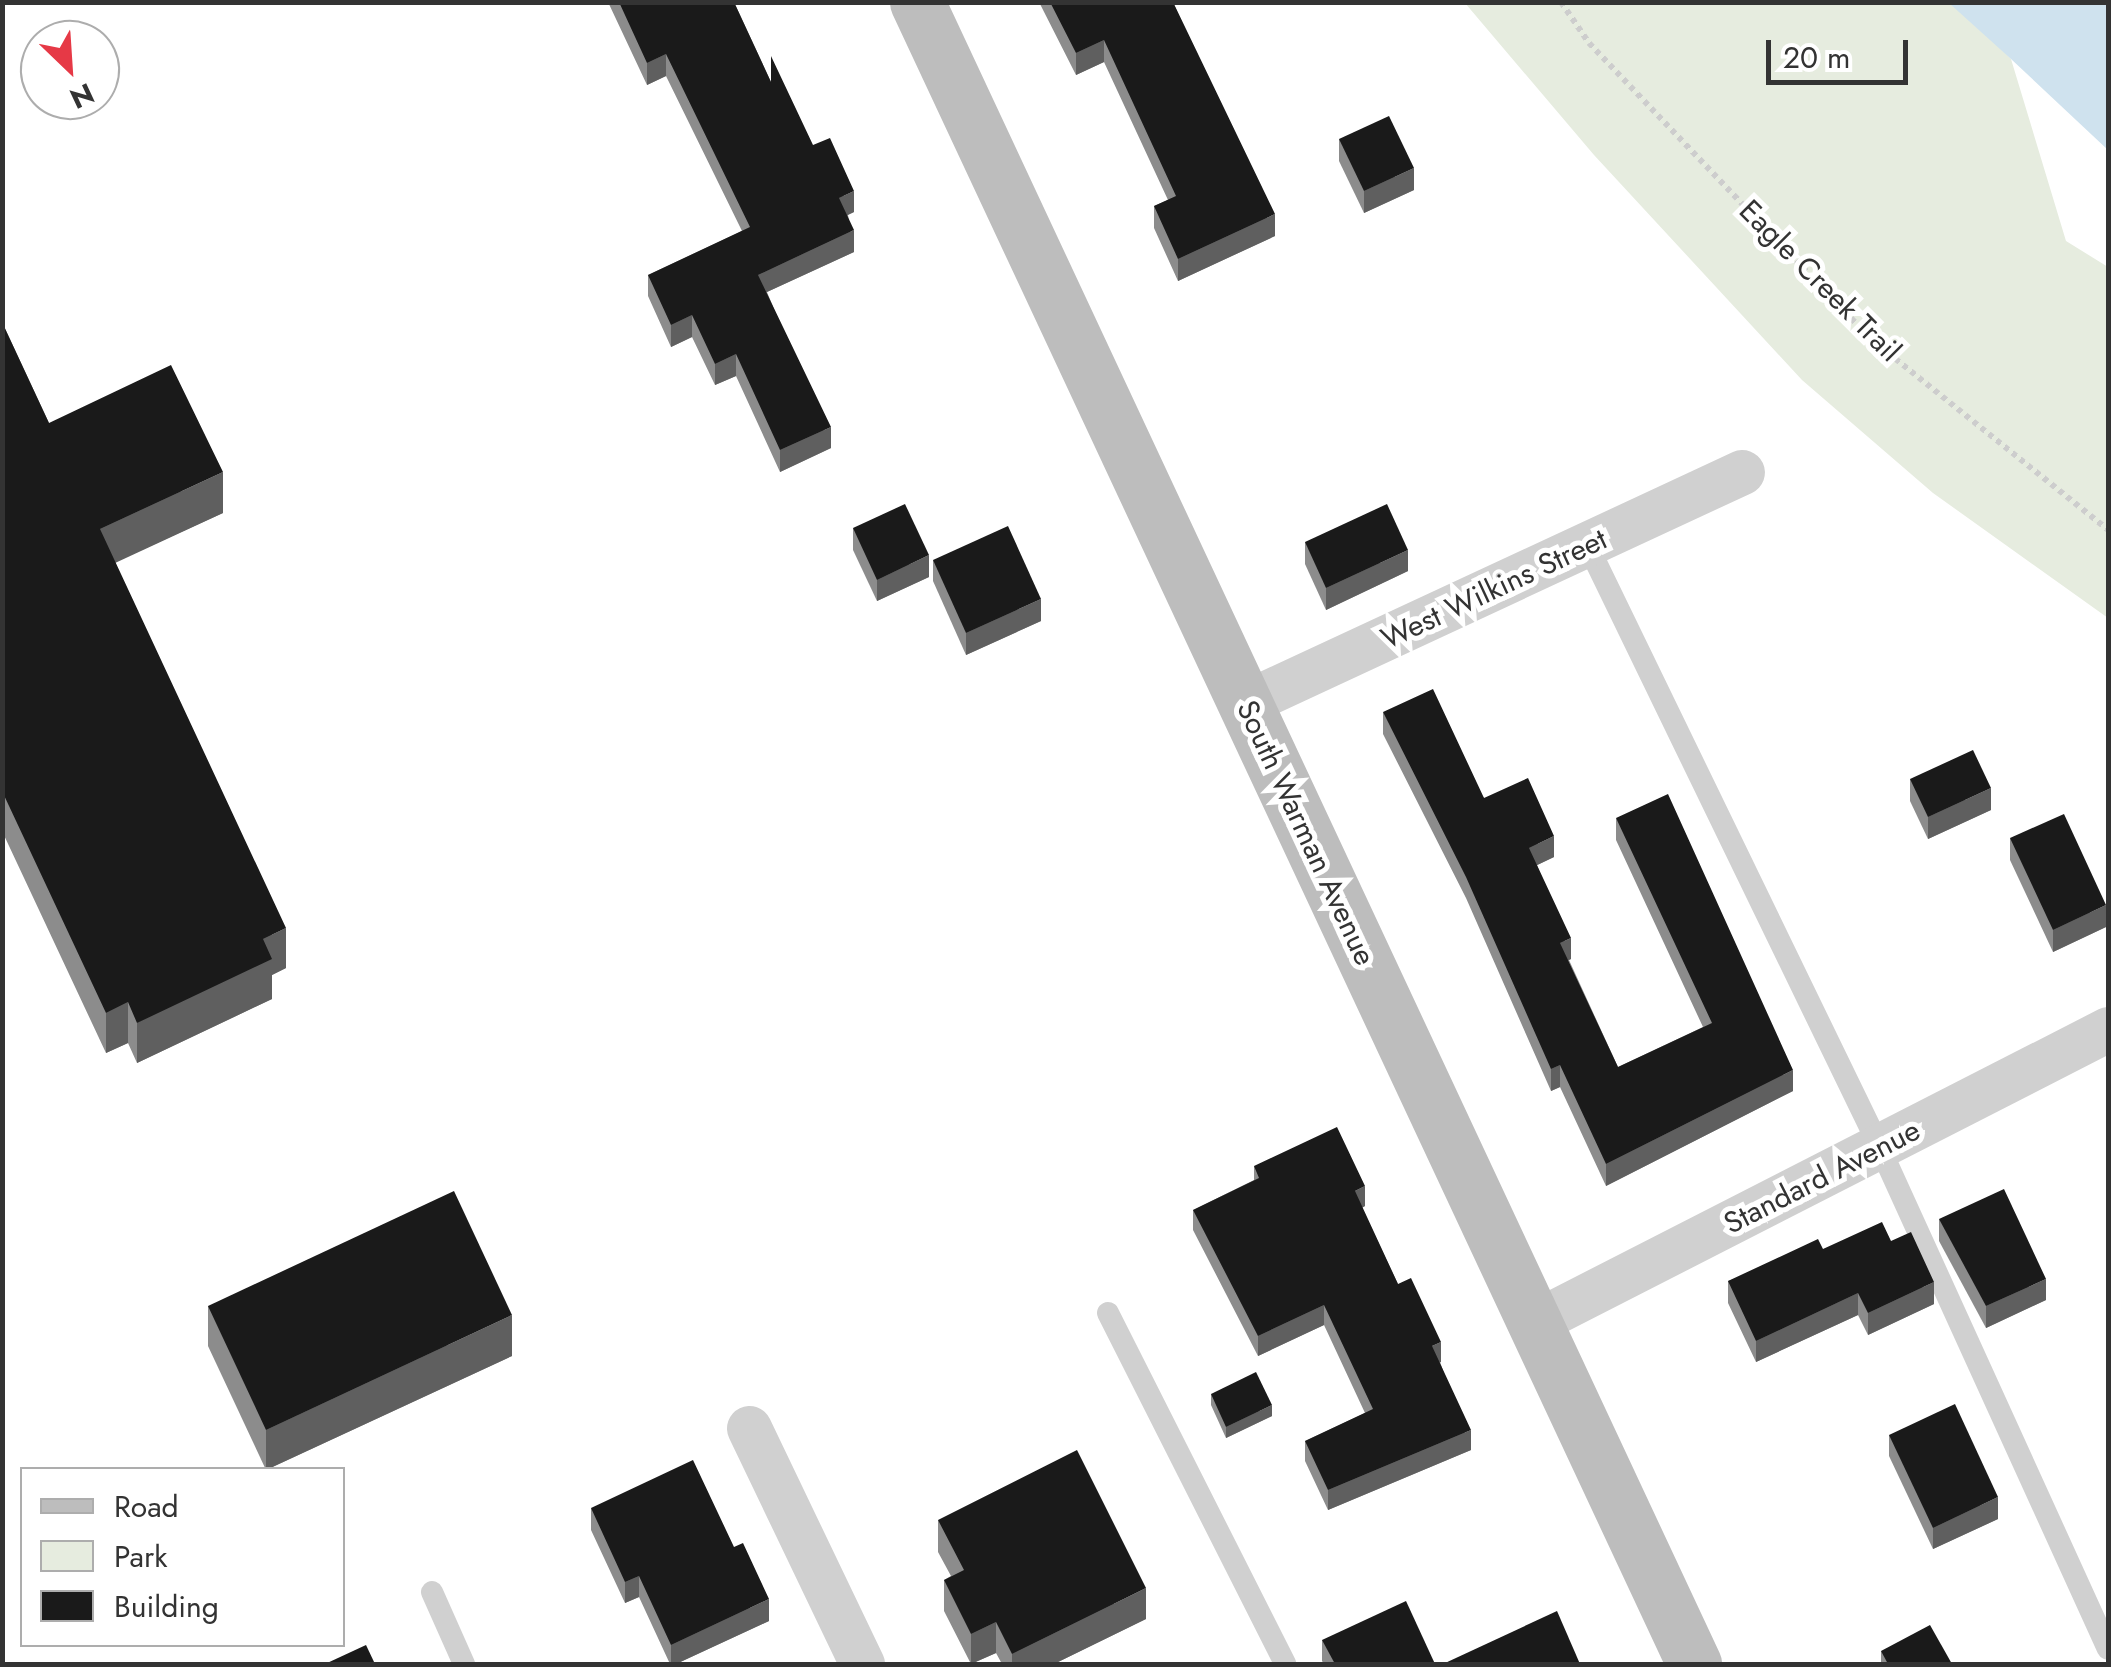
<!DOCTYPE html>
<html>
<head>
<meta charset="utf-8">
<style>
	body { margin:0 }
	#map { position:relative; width:2111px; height:1667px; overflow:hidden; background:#fff; font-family:Jost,sans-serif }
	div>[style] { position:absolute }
	.green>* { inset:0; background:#e6ecdf }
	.water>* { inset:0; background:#cfe2ee }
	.path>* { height:6px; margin-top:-3px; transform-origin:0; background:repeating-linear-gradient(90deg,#cdcdcd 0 5px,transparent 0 10px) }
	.lane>* { height:22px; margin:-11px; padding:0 11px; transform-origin:11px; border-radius:11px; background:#d0d0d0 }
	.street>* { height:45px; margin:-22.5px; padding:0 22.5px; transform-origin:22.5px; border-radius:22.5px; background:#d0d0d0 }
	.secondary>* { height:55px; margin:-27.5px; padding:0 27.5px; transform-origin:27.5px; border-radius:27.5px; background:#bdbdbd }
	.wall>* { inset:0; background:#8c8c8c }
	.shaded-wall>* { inset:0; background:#5f5f5f }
	.building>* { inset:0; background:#1a1a1a }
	span { translate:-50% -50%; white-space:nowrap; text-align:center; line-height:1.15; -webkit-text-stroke:10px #fff; paint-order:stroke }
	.street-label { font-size:30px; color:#333 }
	.frame { position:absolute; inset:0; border:5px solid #333; pointer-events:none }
	.legend { position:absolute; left:20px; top:1467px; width:325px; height:180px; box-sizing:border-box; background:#fff; border:2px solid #adadad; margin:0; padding:12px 18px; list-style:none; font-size:30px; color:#333 }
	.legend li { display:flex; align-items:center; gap:20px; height:50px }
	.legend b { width:50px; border:2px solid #adadad }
	.north { position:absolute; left:20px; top:20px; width:100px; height:100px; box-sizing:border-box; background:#fff; border:2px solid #adadad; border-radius:50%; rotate:155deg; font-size:28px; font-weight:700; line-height:40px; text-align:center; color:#333 }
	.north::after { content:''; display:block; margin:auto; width:35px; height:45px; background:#e63946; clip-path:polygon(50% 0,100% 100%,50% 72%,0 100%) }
	.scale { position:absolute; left:1766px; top:40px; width:142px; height:45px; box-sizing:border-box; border:5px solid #333; border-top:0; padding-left:12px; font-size:30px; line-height:35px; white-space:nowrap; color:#333; -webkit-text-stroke:8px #fff; paint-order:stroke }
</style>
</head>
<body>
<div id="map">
	<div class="green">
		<i style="clip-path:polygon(1465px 3px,1958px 3px,2011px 59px,2066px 241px,2108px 267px,2108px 618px,1933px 493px,1802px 380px,1594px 155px)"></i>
	</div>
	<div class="water">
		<i style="clip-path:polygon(1949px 3px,2108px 3px,2108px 150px,2011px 59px)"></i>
	</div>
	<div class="path">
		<i style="left:1561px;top:2px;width:50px;rotate:55.7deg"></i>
		<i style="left:1589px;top:43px;width:410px;rotate:46.4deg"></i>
		<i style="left:1872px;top:340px;width:303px;rotate:38.8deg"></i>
	</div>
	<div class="lane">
		<i style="left:1588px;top:546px;width:669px;rotate:64.12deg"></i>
		<i style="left:1880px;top:1148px;width:550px;rotate:65.53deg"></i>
		<i style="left:1108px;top:1313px;width:393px;rotate:63.2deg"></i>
		<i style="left:432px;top:1592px;width:79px;rotate:66deg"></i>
	</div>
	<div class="street">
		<i style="left:1245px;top:703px;width:548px;rotate:-24.93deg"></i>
		<i style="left:1535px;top:1322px;width:644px;rotate:-27.08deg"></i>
		<i style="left:749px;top:1428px;width:262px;rotate:64.4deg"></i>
	</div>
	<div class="secondary">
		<i style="left:917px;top:2px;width:1835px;rotate:64.94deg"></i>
	</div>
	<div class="wall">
		<i style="clip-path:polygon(608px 2px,734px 2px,771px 82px,854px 212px,848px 215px,854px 252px,767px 292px,831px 448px,780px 472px,736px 376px,715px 385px,692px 337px,671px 347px,648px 296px,648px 275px,742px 231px,666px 76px,647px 85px)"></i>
		<i style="clip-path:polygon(1039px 2px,1173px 2px,1275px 236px,1178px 281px,1154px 228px,1154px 206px,1168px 200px,1104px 62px,1076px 75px)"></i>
		<i style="clip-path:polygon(1339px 139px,1414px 190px,1364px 213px,1339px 161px)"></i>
		<i style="clip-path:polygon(2px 322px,49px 423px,223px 513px,115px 562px,286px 968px,272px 975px,272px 999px,137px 1063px,128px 1043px,106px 1053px,2px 831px)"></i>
		<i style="clip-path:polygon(853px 528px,929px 577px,877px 601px,853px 550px)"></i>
		<i style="clip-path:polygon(1305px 542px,1408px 571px,1326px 610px,1305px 564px)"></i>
		<i style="clip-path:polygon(933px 560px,1041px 621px,966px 655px,933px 581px)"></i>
		<i style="clip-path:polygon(1383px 712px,1554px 857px,1537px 865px,1571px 959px,1569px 960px,1618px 1067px,1703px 1027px,1616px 840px,1616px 818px,1793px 1091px,1606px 1186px,1560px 1087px,1551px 1091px,1466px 898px,1383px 734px)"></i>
		<i style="clip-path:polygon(1910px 779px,1991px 810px,1928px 839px,1910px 801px)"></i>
		<i style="clip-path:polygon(2010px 838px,2106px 927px,2053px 952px,2010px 860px)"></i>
		<i style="clip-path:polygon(1254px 1166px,1365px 1206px,1362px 1208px,1398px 1284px,1441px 1362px,1440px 1362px,1471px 1450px,1328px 1510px,1305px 1461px,1305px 1441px,1365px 1413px,1324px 1325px,1258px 1356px,1193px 1230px,1193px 1210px,1254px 1180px)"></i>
		<i style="clip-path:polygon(1939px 1219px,2046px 1300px,1986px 1328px,1939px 1241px)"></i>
		<i style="clip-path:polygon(1891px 1241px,1934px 1304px,1868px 1335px,1858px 1315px,1756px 1362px,1728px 1303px,1728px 1281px,1823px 1249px)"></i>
		<i style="clip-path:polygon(208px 1306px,512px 1356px,266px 1470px,208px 1346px)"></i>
		<i style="clip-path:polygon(1211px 1394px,1272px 1416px,1226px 1438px,1211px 1405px)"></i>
		<i style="clip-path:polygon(1889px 1435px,1998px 1519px,1933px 1549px,1889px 1456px)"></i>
		<i style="clip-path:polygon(591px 1508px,769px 1621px,676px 1664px,670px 1664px,639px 1597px,625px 1603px,591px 1530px)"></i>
		<i style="clip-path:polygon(938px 1520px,1146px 1619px,1054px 1664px,1002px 1664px,996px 1653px,971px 1664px,944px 1611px,944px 1580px,951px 1576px,938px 1552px)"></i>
		<i style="clip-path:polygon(1322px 1640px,1435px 1664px,1324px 1664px,1322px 1661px)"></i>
		<i style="clip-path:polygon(1881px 1651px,1952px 1664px,1881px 1664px)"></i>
	</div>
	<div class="shaded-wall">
		<i style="clip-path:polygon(1104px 40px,1104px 62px,1076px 75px,1076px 53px)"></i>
		<i style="clip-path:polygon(666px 54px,666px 76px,647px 85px,647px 63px)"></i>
		<i style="clip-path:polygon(1414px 168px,1414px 190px,1364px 213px,1364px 191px)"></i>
		<i style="clip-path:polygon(854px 191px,854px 212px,839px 219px,839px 198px)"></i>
		<i style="clip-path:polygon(1275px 214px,1275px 236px,1178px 281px,1178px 259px)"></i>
		<i style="clip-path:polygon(854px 230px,854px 252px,758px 296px,758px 275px)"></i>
		<i style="clip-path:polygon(692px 315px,692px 337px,671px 347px,671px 325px)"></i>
		<i style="clip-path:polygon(736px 354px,736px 376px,715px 385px,715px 364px)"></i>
		<i style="clip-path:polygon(831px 427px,831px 448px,780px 472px,780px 450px)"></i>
		<i style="clip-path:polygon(223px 472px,223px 513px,100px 570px,100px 529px)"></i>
		<i style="clip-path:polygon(1408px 550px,1408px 571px,1326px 610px,1326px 588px)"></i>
		<i style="clip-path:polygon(929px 555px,929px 577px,877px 601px,877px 580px)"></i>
		<i style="clip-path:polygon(1041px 599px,1041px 621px,966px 655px,966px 633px)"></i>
		<i style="clip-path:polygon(1991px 788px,1991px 810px,1928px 839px,1928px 817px)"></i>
		<i style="clip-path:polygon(1554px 836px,1554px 857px,1529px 869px,1529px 848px)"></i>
		<i style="clip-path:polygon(2106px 905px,2106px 927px,2053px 952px,2053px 930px)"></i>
		<i style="clip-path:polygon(286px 928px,286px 968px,272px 975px,272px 999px,137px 1063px,137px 1023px,263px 939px)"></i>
		<i style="clip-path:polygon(1571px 938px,1571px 959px,1560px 964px,1560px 943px)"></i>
		<i style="clip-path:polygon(128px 1002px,128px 1043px,106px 1053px,106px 1013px)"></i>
		<i style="clip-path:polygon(1560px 1065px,1560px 1087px,1551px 1091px,1551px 1069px)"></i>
		<i style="clip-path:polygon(1793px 1070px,1793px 1091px,1606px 1186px,1606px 1164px)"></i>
		<i style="clip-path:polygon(1365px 1186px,1365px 1206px,1355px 1211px,1355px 1191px)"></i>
		<i style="clip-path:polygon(2046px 1279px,2046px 1300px,1986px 1328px,1986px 1306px)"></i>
		<i style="clip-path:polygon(1934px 1282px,1934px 1304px,1868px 1335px,1868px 1313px)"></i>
		<i style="clip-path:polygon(1858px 1293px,1858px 1315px,1756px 1362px,1756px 1341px)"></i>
		<i style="clip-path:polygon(1324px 1305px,1324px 1325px,1258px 1356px,1258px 1336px)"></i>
		<i style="clip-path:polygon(512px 1315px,512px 1356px,266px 1470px,266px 1430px)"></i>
		<i style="clip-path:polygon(1441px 1342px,1441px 1362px,1432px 1366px,1432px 1346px)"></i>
		<i style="clip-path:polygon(1272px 1405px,1272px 1416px,1226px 1438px,1226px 1427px)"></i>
		<i style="clip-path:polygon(1471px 1430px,1471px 1450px,1328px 1510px,1328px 1490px)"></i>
		<i style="clip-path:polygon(1998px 1497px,1998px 1519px,1933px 1549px,1933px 1528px)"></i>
		<i style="clip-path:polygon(639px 1576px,639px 1597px,625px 1603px,625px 1582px)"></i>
		<i style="clip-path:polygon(1146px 1588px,1146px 1619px,1054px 1664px,1012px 1664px,1012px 1654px)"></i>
		<i style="clip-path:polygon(769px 1599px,769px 1621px,676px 1664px,671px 1664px,671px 1645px)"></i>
		<i style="clip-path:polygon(996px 1622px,996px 1653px,971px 1664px,971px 1634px)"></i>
	</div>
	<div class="building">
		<i style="clip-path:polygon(619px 2px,734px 2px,771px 82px,771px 56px,813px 145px,830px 138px,854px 191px,839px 198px,854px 230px,758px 275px,831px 427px,780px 450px,736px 354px,715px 364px,692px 315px,671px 325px,648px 275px,750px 227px,666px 54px,647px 63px)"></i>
		<i style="clip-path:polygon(1050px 2px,1173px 2px,1275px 214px,1178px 259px,1154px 206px,1176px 196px,1104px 40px,1076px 53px)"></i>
		<i style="clip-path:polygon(1389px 116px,1414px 168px,1364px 191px,1339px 139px)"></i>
		<i style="clip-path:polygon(2px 322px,49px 423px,171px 365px,223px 472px,100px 529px,286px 928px,263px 939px,272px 959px,137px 1023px,128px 1002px,106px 1013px,2px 791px)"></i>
		<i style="clip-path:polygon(905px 504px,929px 555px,877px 580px,853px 528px)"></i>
		<i style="clip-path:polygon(1387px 504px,1408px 550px,1326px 588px,1305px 542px)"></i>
		<i style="clip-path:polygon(1008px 526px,1041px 599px,966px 633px,933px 560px)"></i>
		<i style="clip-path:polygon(1433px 689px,1484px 798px,1528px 778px,1554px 836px,1529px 848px,1571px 938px,1560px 943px,1618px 1067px,1712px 1023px,1616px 818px,1668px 794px,1793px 1070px,1606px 1164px,1560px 1065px,1551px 1069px,1466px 877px,1383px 712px)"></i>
		<i style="clip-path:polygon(1973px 750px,1991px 788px,1928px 817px,1910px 779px)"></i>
		<i style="clip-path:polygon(2064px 814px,2106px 905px,2053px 930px,2010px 838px)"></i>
		<i style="clip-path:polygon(1337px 1127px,1365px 1186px,1355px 1191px,1398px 1284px,1411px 1278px,1441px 1342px,1432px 1346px,1471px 1430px,1328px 1490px,1305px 1441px,1373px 1409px,1324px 1305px,1258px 1336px,1193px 1210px,1259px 1178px,1254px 1166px)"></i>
		<i style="clip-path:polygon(2004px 1189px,2046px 1279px,1986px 1306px,1939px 1219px)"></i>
		<i style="clip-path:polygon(454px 1191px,512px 1315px,266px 1430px,208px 1306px)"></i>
		<i style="clip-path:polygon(1882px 1222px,1891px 1241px,1911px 1232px,1934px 1282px,1868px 1313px,1858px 1293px,1756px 1341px,1728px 1281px,1818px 1239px,1823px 1249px)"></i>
		<i style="clip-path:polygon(1256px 1372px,1272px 1405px,1226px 1427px,1211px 1394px)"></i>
		<i style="clip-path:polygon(1955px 1404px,1998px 1497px,1933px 1528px,1889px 1435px)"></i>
		<i style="clip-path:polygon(1077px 1450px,1146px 1588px,1012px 1654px,996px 1622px,971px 1634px,944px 1580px,964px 1570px,938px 1520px)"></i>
		<i style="clip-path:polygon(693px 1460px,734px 1547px,743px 1543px,769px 1599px,671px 1645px,639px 1576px,625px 1582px,591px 1508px)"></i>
		<i style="clip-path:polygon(1406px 1601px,1435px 1664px,1335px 1664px,1322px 1640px)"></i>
		<i style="clip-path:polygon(1557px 1611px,1580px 1664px,1443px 1664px)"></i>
		<i style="clip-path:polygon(1930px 1625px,1952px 1664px,1888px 1664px,1881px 1651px)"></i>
		<i style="clip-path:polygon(366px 1645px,375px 1664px,325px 1664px)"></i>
	</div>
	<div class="street-label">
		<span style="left:1820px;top:281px;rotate:45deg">Eagle Creek Trail</span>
		<span style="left:1494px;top:589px;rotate:-25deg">West Wilkins Street</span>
		<span style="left:1306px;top:833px;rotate:65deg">South Warman Avenue</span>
		<span style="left:1822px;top:1177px;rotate:-27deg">Standard Avenue</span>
	</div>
	<div class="frame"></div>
	<ul class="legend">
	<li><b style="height:12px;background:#bdbdbd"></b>Road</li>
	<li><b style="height:28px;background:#e6ecdf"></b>Park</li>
	<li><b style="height:28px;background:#1a1a1a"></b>Building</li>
	</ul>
	<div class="north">N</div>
	<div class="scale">20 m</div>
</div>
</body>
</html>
